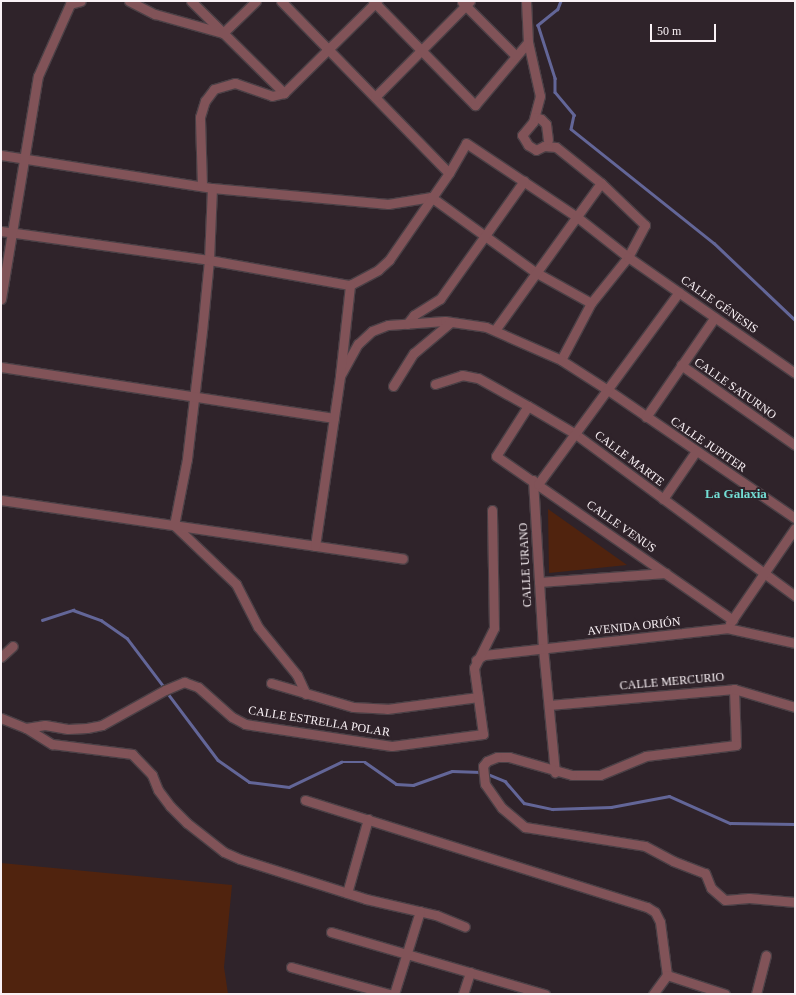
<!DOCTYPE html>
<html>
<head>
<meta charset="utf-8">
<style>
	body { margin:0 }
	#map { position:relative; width:796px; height:995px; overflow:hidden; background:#2f232a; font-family:"Times New Roman",serif }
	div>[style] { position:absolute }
	.green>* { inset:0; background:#50230e }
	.stream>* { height:2.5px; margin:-1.25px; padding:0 1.25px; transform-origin:1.25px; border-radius:1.25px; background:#636698 }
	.roads { filter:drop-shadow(1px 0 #4b4046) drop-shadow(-1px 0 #4b4046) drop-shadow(0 1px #4b4046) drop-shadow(0 -1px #4b4046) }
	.minor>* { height:9px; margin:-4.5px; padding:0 4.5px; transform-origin:4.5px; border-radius:4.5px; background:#815358 }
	span { translate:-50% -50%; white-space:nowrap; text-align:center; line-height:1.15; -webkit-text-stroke:4px #2f232a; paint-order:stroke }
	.street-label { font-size:12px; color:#f9f1f5 }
	.neighbourhood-label { font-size:13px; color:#73ded5; font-weight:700 }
	.frame { position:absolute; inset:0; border:2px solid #f9f1f5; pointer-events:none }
	.scale { position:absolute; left:650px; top:24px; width:66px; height:18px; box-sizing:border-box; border:2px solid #f9f1f5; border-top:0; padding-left:5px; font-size:12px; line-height:14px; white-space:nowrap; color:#f9f1f5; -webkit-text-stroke:3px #2f232a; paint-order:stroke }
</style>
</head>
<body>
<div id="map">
	<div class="green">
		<i style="clip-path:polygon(548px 509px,627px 565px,549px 573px)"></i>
		<i style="clip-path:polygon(1px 863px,232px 885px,224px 967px,228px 994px,1px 994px)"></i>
	</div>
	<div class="stream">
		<i style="left:561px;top:1px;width:9px;rotate:111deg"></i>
		<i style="left:558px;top:9px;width:26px;rotate:141deg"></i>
		<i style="left:538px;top:25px;width:56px;rotate:72.2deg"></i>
		<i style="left:555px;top:78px;width:14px;rotate:90deg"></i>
		<i style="left:555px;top:92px;width:30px;rotate:50deg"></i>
		<i style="left:574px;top:115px;width:14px;rotate:102deg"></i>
		<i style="left:571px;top:129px;width:183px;rotate:38.6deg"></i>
		<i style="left:714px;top:243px;width:112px;rotate:43.5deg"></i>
		<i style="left:42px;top:620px;width:33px;rotate:-18deg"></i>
		<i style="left:73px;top:610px;width:30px;rotate:20deg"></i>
		<i style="left:101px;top:620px;width:32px;rotate:35deg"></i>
		<i style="left:127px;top:638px;width:61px;rotate:52.9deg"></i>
		<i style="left:166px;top:691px;width:86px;rotate:53deg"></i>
		<i style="left:218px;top:760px;width:38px;rotate:35deg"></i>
		<i style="left:249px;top:782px;width:40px;rotate:7.1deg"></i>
		<i style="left:289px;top:787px;width:58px;rotate:-25.7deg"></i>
		<i style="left:341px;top:762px;width:24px"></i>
		<i style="left:365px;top:762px;width:38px;rotate:35deg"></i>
		<i style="left:396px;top:784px;width:17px;rotate:3deg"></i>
		<i style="left:413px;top:785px;width:41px;rotate:-19.7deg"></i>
		<i style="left:452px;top:771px;width:29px;rotate:2deg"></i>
		<i style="left:485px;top:773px;width:22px;rotate:22deg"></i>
		<i style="left:505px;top:781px;width:29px;rotate:49deg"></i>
		<i style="left:524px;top:803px;width:29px;rotate:12deg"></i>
		<i style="left:552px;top:809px;width:59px;rotate:-1.9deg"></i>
		<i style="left:611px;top:807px;width:59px;rotate:-10.7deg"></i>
		<i style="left:669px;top:796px;width:67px;rotate:23.9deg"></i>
		<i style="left:730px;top:823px;width:65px;rotate:0.9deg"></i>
	</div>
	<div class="roads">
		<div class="minor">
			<i style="left:129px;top:1px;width:29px;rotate:27deg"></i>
			<i style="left:155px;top:14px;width:71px;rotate:15.6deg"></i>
			<i style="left:223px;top:33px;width:46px;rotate:-44.1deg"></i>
			<i style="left:191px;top:1px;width:131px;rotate:44.7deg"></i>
			<i style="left:281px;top:1px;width:240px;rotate:45.7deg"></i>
			<i style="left:373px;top:1px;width:146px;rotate:45.6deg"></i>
			<i style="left:475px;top:105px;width:82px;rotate:-49.9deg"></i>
			<i style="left:526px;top:1px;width:41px;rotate:87.2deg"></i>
			<i style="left:528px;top:42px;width:55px;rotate:77.5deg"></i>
			<i style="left:540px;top:96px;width:27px;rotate:105deg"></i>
			<i style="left:533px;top:122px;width:17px;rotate:130deg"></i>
			<i style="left:522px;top:135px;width:12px;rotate:59deg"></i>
			<i style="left:528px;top:145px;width:9px;rotate:32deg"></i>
			<i style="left:536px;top:150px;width:9px;rotate:-27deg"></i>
			<i style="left:544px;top:146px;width:12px;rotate:5deg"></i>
			<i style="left:556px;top:147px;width:58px;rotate:38.7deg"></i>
			<i style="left:601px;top:183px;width:61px;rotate:43.7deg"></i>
			<i style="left:645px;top:225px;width:36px;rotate:118deg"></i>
			<i style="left:628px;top:257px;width:59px;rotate:128.8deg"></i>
			<i style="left:591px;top:303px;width:64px;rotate:117.8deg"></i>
			<i style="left:462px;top:2px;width:76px;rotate:45deg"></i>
			<i style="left:375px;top:97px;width:135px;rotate:-45.3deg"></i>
			<i style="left:535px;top:117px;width:6px;rotate:18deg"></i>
			<i style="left:541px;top:119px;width:7px;rotate:45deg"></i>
			<i style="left:546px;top:124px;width:16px;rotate:83deg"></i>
			<i style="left:1px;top:155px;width:214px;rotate:8.9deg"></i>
			<i style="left:212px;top:188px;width:177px;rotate:5.2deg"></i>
			<i style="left:388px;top:204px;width:44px;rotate:-9.2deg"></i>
			<i style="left:431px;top:197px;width:128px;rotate:35.8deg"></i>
			<i style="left:535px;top:272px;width:64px;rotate:29deg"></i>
			<i style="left:202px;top:186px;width:69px;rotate:-91.7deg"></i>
			<i style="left:200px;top:117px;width:17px;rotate:-73deg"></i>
			<i style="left:205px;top:101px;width:15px;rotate:-53deg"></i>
			<i style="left:214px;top:89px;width:22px;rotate:-16deg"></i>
			<i style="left:235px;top:83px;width:39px;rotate:19deg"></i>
			<i style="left:272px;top:96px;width:12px;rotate:-14deg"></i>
			<i style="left:284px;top:93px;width:131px;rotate:-44.7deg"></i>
			<i style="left:212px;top:188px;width:72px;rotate:92.4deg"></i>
			<i style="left:209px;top:260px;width:71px;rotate:95.6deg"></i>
			<i style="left:202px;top:331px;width:129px;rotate:96.7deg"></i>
			<i style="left:187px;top:459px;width:67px;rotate:101.1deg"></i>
			<i style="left:174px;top:525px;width:86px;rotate:43.6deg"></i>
			<i style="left:236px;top:584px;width:48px;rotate:62.9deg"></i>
			<i style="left:258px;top:627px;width:62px;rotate:50.9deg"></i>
			<i style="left:297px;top:675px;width:21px;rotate:65deg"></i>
			<i style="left:1px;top:231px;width:210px;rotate:7.9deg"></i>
			<i style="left:209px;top:260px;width:143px;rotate:10.1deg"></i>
			<i style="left:350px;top:285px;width:32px;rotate:-28deg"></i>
			<i style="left:378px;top:270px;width:15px;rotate:-42deg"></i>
			<i style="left:389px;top:260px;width:106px;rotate:-55.4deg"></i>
			<i style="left:449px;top:173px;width:34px;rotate:-60deg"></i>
			<i style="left:466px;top:143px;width:133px;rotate:33.7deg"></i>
			<i style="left:577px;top:217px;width:65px;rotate:38.1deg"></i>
			<i style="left:628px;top:257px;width:203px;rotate:34.8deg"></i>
			<i style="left:1px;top:299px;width:226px;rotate:-80.6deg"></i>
			<i style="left:38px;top:76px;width:79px;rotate:-66deg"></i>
			<i style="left:70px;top:4px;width:11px;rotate:-15deg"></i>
			<i style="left:407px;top:324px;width:11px;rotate:-52deg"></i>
			<i style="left:414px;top:315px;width:31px;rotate:-32deg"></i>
			<i style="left:440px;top:299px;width:145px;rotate:-54.6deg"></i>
			<i style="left:495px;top:330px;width:181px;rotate:-54.2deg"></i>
			<i style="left:681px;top:365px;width:139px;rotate:35.1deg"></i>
			<i style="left:1px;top:367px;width:337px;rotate:8.7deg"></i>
			<i style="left:340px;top:376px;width:37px;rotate:-61deg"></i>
			<i style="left:358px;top:344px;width:19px;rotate:-43deg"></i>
			<i style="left:372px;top:331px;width:17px;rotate:-21deg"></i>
			<i style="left:388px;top:325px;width:57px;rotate:-4deg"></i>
			<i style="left:445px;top:321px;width:41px;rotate:8.3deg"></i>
			<i style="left:486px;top:327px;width:82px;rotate:23.7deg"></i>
			<i style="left:561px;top:360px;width:56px;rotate:32.6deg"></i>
			<i style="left:608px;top:390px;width:227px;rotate:34.4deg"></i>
			<i style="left:435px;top:384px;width:28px;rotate:-18deg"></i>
			<i style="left:462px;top:375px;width:16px;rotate:11deg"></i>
			<i style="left:478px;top:378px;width:57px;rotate:29.2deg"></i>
			<i style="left:528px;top:406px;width:53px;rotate:30.4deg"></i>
			<i style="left:574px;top:433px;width:275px;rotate:36.4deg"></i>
			<i style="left:393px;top:386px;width:39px;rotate:-58deg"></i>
			<i style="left:414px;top:353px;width:48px;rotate:-40deg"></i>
			<i style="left:528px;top:406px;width:59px;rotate:122.6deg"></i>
			<i style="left:496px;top:456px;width:288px;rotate:34.7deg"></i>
			<i style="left:646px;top:417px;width:121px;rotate:-55.4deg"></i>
			<i style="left:533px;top:480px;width:168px;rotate:86.6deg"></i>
			<i style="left:543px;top:648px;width:125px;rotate:84.5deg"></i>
			<i style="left:538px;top:484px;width:238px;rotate:-53.7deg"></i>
			<i style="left:663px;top:499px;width:58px;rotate:-55.5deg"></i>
			<i style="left:1px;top:500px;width:406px;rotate:8.3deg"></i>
			<i style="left:315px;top:546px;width:172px;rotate:-81.6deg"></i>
			<i style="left:340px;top:376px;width:92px;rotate:-83.7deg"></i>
			<i style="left:539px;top:582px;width:127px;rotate:-4.1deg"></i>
			<i style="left:730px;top:623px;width:115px;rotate:-55.6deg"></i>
			<i style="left:1px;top:657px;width:16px;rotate:-43deg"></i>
			<i style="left:476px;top:660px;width:9px;rotate:-32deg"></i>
			<i style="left:484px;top:655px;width:244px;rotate:-6.3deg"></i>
			<i style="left:727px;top:628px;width:70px;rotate:12.4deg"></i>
			<i style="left:271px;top:683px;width:85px;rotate:16.3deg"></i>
			<i style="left:353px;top:707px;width:34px;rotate:3deg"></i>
			<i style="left:387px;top:709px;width:92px;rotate:-7.5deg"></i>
			<i style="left:734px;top:689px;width:56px;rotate:88deg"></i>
			<i style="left:736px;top:745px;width:91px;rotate:173deg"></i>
			<i style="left:646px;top:756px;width:50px;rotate:157.6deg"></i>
			<i style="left:600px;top:775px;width:28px;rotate:180deg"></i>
			<i style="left:572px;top:775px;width:66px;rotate:-164.1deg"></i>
			<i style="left:509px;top:757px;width:12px;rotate:180deg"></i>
			<i style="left:497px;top:757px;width:11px;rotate:158deg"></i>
			<i style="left:487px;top:761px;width:6px;rotate:129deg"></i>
			<i style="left:483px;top:766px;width:18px;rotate:84deg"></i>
			<i style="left:485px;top:784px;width:29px;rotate:55deg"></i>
			<i style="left:502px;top:808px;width:30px;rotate:40deg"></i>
			<i style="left:525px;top:827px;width:121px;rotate:9deg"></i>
			<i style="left:645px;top:846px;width:32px;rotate:28deg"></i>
			<i style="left:673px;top:861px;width:34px;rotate:21deg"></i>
			<i style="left:705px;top:873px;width:16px;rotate:68deg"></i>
			<i style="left:711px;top:888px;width:18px;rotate:41deg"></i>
			<i style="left:725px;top:900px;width:24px;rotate:-5deg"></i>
			<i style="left:749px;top:898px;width:46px;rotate:5deg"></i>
			<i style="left:549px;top:705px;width:186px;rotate:-4.9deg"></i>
			<i style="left:734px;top:689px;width:64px;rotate:16.4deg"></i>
			<i style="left:1px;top:718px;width:27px;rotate:22deg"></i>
			<i style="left:26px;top:728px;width:19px;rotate:-9deg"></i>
			<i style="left:45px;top:725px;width:23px;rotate:10deg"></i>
			<i style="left:68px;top:729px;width:19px;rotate:-3deg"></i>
			<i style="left:87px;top:728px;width:15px;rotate:-11deg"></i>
			<i style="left:102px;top:725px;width:72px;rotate:-29.1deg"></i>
			<i style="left:165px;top:690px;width:21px;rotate:-23deg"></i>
			<i style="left:184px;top:682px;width:15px;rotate:20deg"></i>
			<i style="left:198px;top:687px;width:45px;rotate:41.4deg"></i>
			<i style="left:232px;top:717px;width:15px;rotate:28deg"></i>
			<i style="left:245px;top:724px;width:13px;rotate:9deg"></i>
			<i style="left:258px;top:726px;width:135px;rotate:8.5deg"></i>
			<i style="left:392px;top:746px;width:92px;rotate:-7.5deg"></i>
			<i style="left:483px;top:734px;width:67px;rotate:-97.8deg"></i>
			<i style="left:474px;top:668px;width:45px;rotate:-63.4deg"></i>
			<i style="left:494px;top:628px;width:118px;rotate:-91deg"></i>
			<i style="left:26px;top:728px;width:31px;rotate:32deg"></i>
			<i style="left:52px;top:744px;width:81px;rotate:7.1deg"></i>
			<i style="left:132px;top:754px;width:29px;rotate:46deg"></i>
			<i style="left:152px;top:775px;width:16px;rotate:68deg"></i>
			<i style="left:158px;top:790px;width:20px;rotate:53deg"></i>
			<i style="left:170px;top:806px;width:24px;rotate:45deg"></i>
			<i style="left:187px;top:823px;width:47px;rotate:38.1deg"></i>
			<i style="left:224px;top:852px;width:17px;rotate:24deg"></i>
			<i style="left:240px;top:859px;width:132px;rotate:17.6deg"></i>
			<i style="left:366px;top:899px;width:72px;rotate:12.9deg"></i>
			<i style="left:436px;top:915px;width:31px;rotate:22deg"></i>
			<i style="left:305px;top:800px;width:358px;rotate:17.4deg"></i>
			<i style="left:647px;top:907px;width:9px;rotate:32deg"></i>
			<i style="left:655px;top:912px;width:11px;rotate:63deg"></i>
			<i style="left:660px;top:922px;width:53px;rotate:82.5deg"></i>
			<i style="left:667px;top:975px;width:24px;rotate:126deg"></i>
			<i style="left:347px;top:893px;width:77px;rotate:-74.2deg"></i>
			<i style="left:331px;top:932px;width:223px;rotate:16.2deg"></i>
			<i style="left:291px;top:967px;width:102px;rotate:15.4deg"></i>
			<i style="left:667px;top:975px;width:61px;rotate:18.1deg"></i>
			<i style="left:394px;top:994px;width:87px;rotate:-72.6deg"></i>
			<i style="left:463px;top:994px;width:23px;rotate:-72deg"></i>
			<i style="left:756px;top:994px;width:40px;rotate:-75.6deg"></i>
		</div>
	</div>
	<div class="street-label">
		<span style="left:719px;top:305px;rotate:35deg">CALLE GÉNESIS</span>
		<span style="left:735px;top:389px;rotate:35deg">CALLE SATURNO</span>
		<span style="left:708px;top:445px;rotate:34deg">CALLE JUPITER</span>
		<span style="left:629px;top:459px;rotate:37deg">CALLE MARTE</span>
		<span style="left:621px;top:527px;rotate:35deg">CALLE VENUS</span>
		<span style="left:526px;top:565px;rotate:-93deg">CALLE URANO</span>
		<span style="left:634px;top:627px;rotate:-6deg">AVENIDA ORIÓN</span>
		<span style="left:672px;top:682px;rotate:-5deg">CALLE MERCURIO</span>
		<span style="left:319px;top:722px;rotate:9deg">CALLE ESTRELLA POLAR</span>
	</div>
	<div class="neighbourhood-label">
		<span style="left:736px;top:494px">La Galaxia</span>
	</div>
	<div class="frame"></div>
	<div class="scale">50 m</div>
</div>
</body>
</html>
